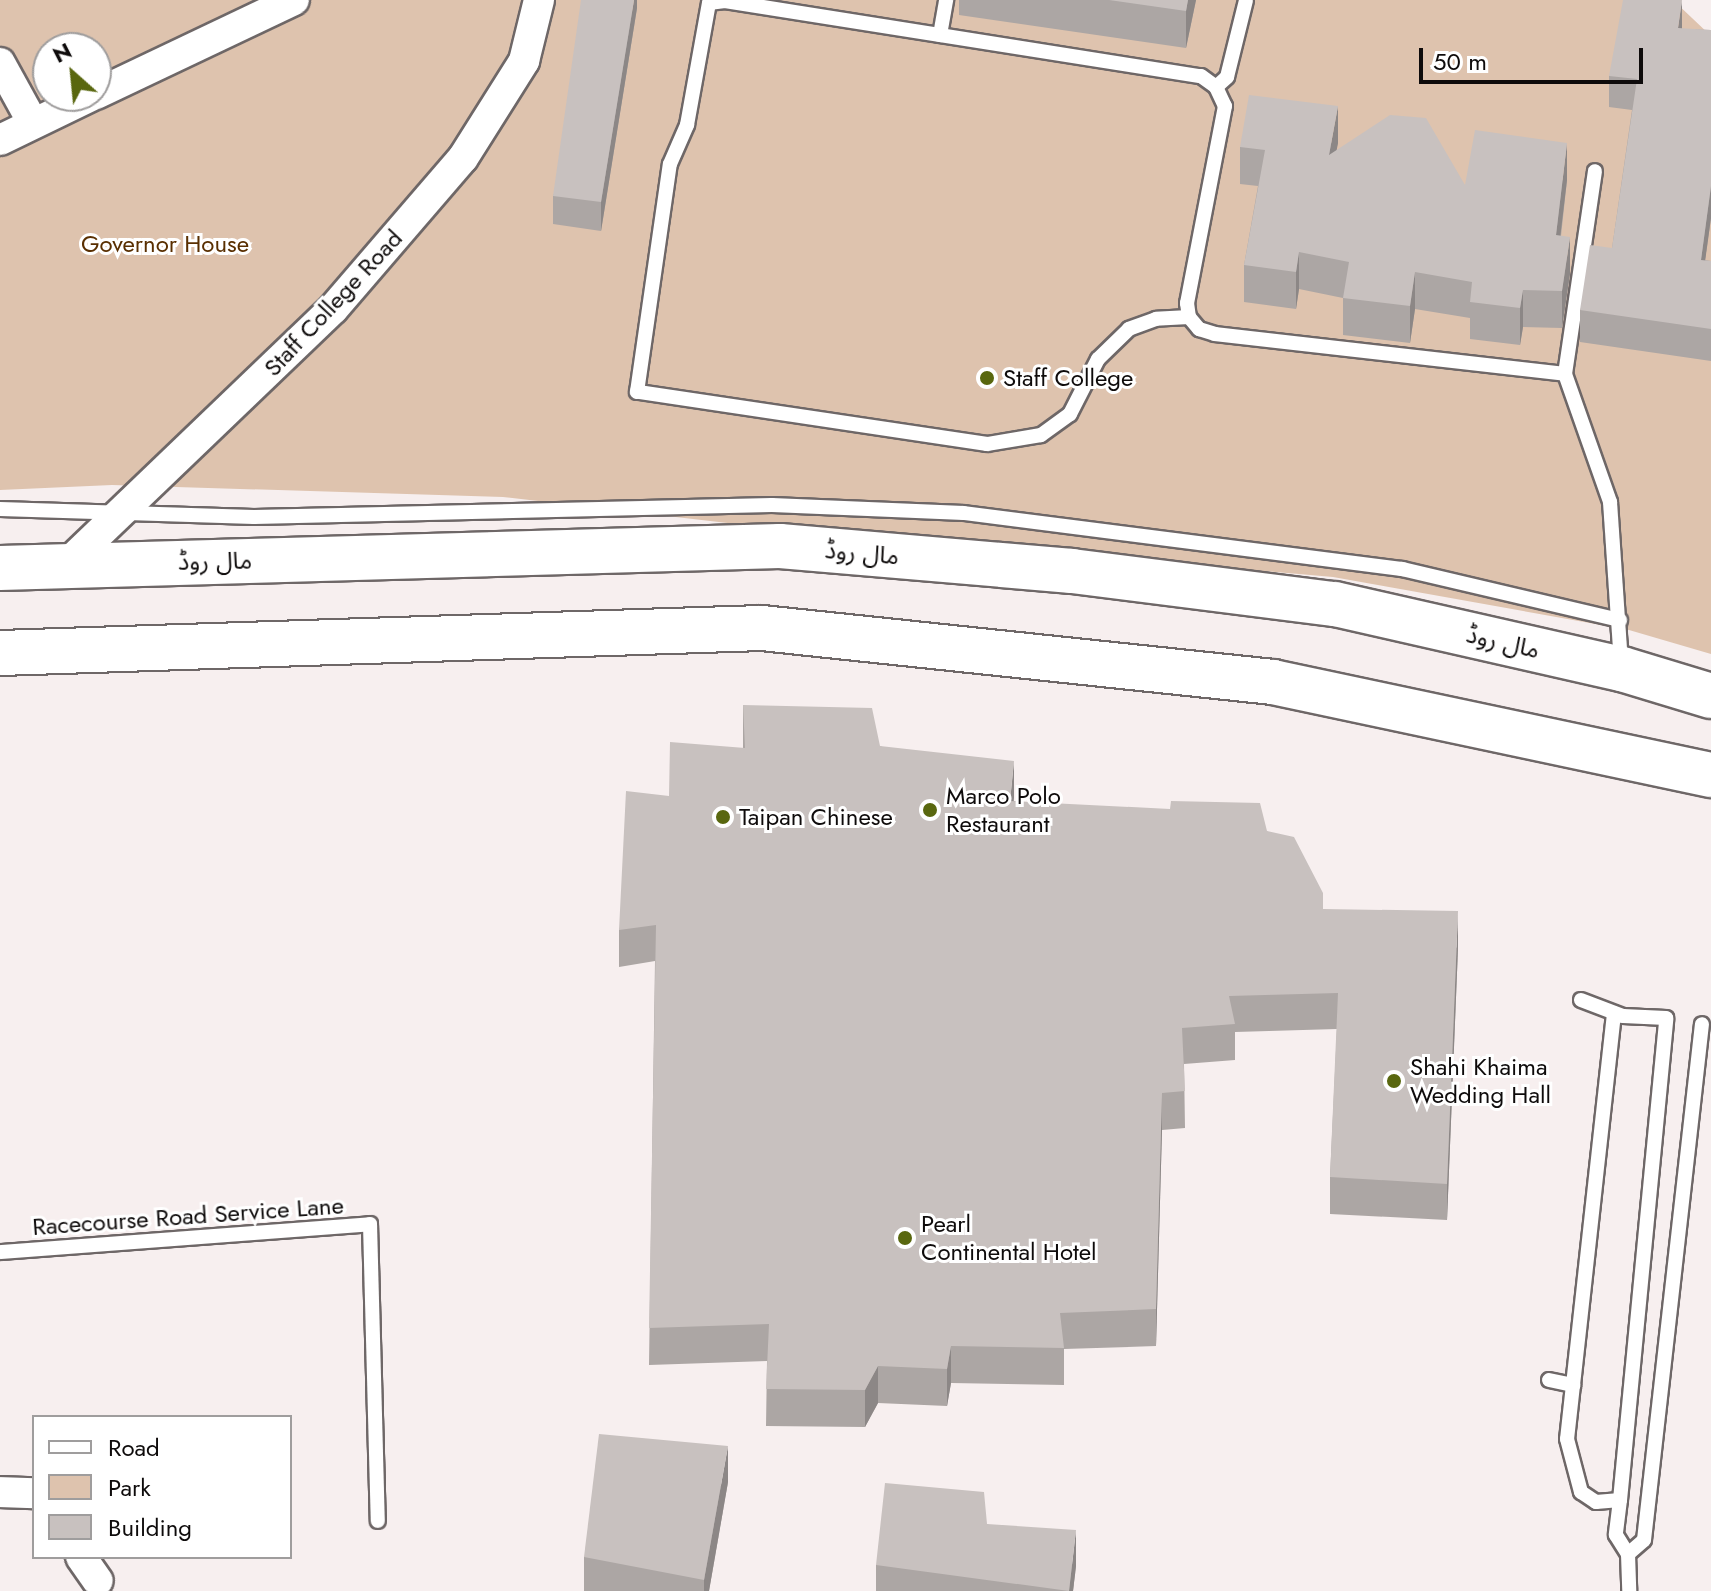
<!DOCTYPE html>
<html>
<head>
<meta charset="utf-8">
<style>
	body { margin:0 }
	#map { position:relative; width:1711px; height:1591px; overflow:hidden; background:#f7efef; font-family:Jost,"Noto Sans Arabic",sans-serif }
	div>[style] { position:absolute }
	.green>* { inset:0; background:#dec3ae }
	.roads { filter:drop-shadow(2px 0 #6e6767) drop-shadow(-2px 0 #6e6767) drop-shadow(0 2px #6e6767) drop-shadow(0 -2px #6e6767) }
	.lane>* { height:14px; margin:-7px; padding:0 7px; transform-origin:7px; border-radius:7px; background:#fff }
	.street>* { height:30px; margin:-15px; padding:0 15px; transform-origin:15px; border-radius:15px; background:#fff }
	.primary>* { height:44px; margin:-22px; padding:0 22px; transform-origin:22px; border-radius:22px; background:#fff }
	.wall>* { inset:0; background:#aca6a4 }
	.shaded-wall>* { inset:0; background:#8c8786 }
	.building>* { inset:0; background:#c8c1bf }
	.dots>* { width:22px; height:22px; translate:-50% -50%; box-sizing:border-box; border:4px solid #fff; border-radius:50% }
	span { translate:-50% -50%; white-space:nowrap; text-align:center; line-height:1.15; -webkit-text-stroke:6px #fff; paint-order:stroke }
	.park-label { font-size:24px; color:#592f01 }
	.street-label { font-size:24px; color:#0e0b0b }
	.poi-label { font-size:24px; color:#0e0b0b }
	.left { translate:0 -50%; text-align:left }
	.legend { position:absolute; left:32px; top:1415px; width:260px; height:144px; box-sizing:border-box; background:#fff; border:2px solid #9f9d9d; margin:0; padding:10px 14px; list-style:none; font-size:24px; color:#0e0b0b }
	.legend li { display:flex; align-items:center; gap:16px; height:40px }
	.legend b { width:40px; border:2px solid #9f9d9d }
	.north { position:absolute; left:32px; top:32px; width:80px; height:80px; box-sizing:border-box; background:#fff; border:2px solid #9f9d9d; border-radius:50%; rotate:333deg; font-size:22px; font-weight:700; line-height:32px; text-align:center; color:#0e0b0b }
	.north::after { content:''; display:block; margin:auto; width:28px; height:36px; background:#59670f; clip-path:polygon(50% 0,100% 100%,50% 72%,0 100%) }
	.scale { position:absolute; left:1419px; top:48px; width:224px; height:36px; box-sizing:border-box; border:4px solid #0e0b0b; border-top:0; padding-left:10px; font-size:24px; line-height:28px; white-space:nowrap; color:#0e0b0b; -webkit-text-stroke:6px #fff; paint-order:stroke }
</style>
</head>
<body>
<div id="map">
	<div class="green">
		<i style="clip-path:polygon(evenodd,0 0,1673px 0,1711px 36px,1711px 654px,1629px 630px,1333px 577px,780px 529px,503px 497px,112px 485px,0 490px,0 0,48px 48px,96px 48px,96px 96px,48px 96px,48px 48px)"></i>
	</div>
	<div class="roads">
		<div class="lane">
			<i style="left:940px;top:35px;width:36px;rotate:-80deg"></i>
			<i style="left:1216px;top:87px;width:15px;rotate:-42deg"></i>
			<i style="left:1227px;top:77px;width:79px;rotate:-76.1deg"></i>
			<i style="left:1189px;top:317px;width:33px;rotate:177deg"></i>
			<i style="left:1156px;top:319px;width:29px;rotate:160deg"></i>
			<i style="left:1129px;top:329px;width:43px;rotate:135.9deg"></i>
			<i style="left:1098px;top:359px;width:62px;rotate:117deg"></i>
			<i style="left:1070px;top:414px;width:36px;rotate:144deg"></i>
			<i style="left:1041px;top:435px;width:55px;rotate:170.5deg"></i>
			<i style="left:987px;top:444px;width:354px;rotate:-171.5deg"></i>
			<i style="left:637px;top:392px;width:230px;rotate:-81.8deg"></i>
			<i style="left:670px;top:164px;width:43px;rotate:-66.4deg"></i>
			<i style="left:687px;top:125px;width:124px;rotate:-79.8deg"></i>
			<i style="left:709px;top:3px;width:16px;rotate:-7deg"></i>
			<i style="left:725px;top:1px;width:482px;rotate:9deg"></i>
			<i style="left:1201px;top:76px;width:19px;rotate:36deg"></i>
			<i style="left:1216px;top:87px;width:21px;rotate:65deg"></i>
			<i style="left:1225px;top:106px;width:201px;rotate:100.9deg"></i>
			<i style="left:1187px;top:303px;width:14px;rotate:82deg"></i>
			<i style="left:1189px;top:317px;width:16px;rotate:50deg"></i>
			<i style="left:1199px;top:329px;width:17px;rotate:17deg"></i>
			<i style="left:1215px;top:334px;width:352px;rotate:6.5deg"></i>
			<i style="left:1565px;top:374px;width:136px;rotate:70.6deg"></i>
			<i style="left:1610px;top:502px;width:163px;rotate:86.1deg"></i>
			<i style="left:1565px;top:374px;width:205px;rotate:-81.6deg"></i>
			<i style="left:0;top:509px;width:254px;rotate:1.8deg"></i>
			<i style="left:254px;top:517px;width:518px;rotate:-1.33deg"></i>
			<i style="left:772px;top:505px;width:192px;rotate:2.4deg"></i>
			<i style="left:964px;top:513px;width:442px;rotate:7.3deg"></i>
			<i style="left:1402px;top:569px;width:224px;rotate:13.2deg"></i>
			<i style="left:0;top:1252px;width:371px;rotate:-4.3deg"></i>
			<i style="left:370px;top:1224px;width:297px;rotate:88.5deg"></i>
			<i style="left:1549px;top:1380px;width:25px;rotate:12deg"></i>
			<i style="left:1573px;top:1385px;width:54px;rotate:96.3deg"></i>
			<i style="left:1567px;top:1439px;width:55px;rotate:75.2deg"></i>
			<i style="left:1581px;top:1492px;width:18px;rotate:34deg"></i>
			<i style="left:1596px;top:1502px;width:24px;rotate:-5deg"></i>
			<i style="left:1620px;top:1500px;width:484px;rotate:-84.5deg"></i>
			<i style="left:1666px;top:1018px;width:43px;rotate:-177.3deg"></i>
			<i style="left:1623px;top:1016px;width:45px;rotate:-159.1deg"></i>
			<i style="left:1573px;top:1385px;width:374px;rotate:-83.7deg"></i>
			<i style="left:1620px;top:1500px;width:35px;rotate:97deg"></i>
			<i style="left:1616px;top:1535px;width:22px;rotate:58deg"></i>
			<i style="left:1628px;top:1554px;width:37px;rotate:88deg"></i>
			<i style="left:1628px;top:1554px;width:21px;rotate:-41deg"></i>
			<i style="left:1644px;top:1540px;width:519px;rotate:-83.59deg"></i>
		</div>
		<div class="street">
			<i style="left:0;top:63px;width:68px;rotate:61.2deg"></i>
			<i style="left:96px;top:94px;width:219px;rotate:-25.4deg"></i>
			<i style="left:0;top:140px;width:101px;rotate:-25.8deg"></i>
			<i style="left:67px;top:564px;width:368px;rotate:-43.8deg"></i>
			<i style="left:333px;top:309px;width:199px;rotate:-49.3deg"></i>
			<i style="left:463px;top:158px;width:115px;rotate:-57.8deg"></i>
			<i style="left:524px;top:61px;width:63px;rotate:-76.2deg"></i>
			<i style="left:0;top:1492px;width:34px;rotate:2deg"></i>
			<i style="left:81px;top:1557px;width:29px;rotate:55deg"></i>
		</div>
		<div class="primary">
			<i style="left:0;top:568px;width:780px;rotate:-1.62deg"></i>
			<i style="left:780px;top:546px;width:293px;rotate:4.9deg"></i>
			<i style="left:1072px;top:571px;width:265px;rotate:7.2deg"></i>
			<i style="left:1335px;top:604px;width:294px;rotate:12.8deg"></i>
			<i style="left:1622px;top:669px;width:93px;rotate:16.9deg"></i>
			<i style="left:0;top:653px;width:762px;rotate:-1.88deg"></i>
			<i style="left:762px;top:628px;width:514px;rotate:6.03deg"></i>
			<i style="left:1273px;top:682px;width:448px;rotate:12deg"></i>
		</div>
	</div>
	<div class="wall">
		<i style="clip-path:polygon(637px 0,637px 8px,601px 231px,553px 224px,553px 196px)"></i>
		<i style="clip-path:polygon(959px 0,1196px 0,1186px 48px,959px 15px)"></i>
		<i style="clip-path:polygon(1682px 29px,1711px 30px,1711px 218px,1705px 260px,1711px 261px,1711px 361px,1580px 342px,1580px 310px,1612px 248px,1632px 110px,1609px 107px,1609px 76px)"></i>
		<i style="clip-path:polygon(1338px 143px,1336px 150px,1465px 185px,1567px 180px,1561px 236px,1570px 274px,1562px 328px,1523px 327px,1520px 345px,1470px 339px,1470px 318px,1415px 309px,1410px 343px,1343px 335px,1343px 298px,1299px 289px,1296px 309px,1244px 302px,1244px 265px,1258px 186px,1240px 184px,1240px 147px)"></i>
		<i style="clip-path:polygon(743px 705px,880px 746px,1014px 801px,1267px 831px,1323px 909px,1458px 948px,1447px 1220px,1330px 1214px,1330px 1177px,1337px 1029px,1235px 1032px,1235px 1060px,1184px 1064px,1185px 1128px,1162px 1130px,1156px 1346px,1064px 1349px,1064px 1385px,951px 1383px,947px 1406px,878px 1403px,865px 1427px,766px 1426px,767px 1361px,649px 1365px,655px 961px,619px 967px,619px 930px,669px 796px,743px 748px)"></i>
		<i style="clip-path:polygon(728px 1482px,709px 1591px,584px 1591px,584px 1557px)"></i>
		<i style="clip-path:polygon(987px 1524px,1076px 1566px,1073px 1591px,876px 1591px,876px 1565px)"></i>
	</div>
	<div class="shaded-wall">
		<i style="clip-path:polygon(634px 0,637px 0,637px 8px,601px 231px,601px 202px)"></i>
		<i style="clip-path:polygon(1188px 0,1196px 0,1186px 48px,1186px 11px)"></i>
		<i style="clip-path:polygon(1682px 0,1682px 32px,1678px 28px)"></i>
		<i style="clip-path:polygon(1338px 106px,1338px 143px,1329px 192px,1329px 155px)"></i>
		<i style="clip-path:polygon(1567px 143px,1567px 180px,1556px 272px,1556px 235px)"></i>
		<i style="clip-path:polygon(1711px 186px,1711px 218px,1701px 291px,1701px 260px)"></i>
		<i style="clip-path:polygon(1570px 237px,1570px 274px,1562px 328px,1562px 291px)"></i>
		<i style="clip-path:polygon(1299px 252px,1299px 289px,1296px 309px,1296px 272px)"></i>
		<i style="clip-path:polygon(1415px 272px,1415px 309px,1410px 343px,1410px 306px)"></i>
		<i style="clip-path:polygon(1523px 290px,1523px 327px,1520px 345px,1520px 308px)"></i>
		<i style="clip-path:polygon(1014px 761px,1014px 798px,1010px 838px,1010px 801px)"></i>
		<i style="clip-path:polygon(1458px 911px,1458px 948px,1447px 1220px,1447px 1184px)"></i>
		<i style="clip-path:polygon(1162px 1093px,1162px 1130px,1156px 1346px,1156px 1309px)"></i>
		<i style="clip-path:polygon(951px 1346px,951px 1383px,947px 1406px,947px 1369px)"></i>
		<i style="clip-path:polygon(878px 1366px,878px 1403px,865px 1427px,865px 1390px)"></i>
		<i style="clip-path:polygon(728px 1446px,728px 1482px,709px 1591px,704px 1591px,704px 1580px)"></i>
		<i style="clip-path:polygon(1076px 1530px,1076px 1566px,1073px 1591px,1069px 1591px)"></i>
	</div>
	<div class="building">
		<i style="clip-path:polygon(581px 0,634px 0,601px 202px,553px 196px)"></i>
		<i style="clip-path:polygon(1109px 0,1188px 0,1186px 11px)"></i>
		<i style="clip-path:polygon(1623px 0,1682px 0,1678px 28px,1711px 30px,1711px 186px,1701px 260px,1711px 261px,1711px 329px,1580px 310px,1590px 245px,1612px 248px,1637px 79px,1609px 76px)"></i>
		<i style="clip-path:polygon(1249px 95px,1338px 106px,1329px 155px,1390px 115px,1426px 118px,1465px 185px,1475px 130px,1567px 143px,1556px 235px,1570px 237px,1562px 291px,1523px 290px,1520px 308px,1470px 302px,1472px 282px,1415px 272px,1410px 306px,1343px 298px,1349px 262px,1299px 252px,1296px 272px,1244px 265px,1265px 150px,1240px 147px)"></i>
		<i style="clip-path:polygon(743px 705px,872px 708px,880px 746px,1014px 761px,1010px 801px,1170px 809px,1171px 801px,1260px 803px,1267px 831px,1294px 837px,1323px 893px,1323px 909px,1458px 911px,1447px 1184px,1330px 1177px,1338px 993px,1229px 996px,1235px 1024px,1182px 1028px,1185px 1091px,1162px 1093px,1156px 1309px,1060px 1313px,1064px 1348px,951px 1346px,947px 1369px,878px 1366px,865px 1390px,766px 1389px,769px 1324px,649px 1328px,656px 925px,619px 930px,626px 791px,669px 796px,670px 742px,745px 748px)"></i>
		<i style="clip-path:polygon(599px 1434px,728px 1446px,704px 1580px,584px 1557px)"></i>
		<i style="clip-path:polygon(885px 1483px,984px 1492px,987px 1524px,1076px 1530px,1069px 1591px,876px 1565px)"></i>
	</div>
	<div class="dots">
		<i style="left:987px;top:378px;background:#59670f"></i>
		<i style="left:930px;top:810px;background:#59670f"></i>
		<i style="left:723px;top:817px;background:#59670f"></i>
		<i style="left:1394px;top:1081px;background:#59670f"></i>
		<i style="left:905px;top:1238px;background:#59670f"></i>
	</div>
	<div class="park-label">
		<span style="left:165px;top:244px">Governor House</span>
	</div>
	<div class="street-label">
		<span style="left:333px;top:303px;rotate:-47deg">Staff College Road</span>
		<span style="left:862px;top:553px;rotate:5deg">مال روڈ</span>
		<span style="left:215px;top:561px;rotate:-1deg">مال روڈ</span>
		<span style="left:1503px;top:642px;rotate:13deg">مال روڈ</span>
		<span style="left:188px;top:1216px;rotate:-4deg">Racecourse Road Service Lane</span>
	</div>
	<div class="poi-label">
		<span class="left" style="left:1003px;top:378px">Staff College</span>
		<span class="left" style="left:946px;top:810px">Marco Polo<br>Restaurant</span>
		<span class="left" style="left:739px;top:817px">Taipan Chinese</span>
		<span class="left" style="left:1410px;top:1081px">Shahi Khaima<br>Wedding Hall</span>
		<span class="left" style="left:921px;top:1238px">Pearl<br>Continental Hotel</span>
	</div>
	<ul class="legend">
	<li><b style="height:10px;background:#fff"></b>Road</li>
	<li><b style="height:22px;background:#dec3ae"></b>Park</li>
	<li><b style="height:22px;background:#c8c1bf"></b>Building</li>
	</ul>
	<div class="north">N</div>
	<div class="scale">50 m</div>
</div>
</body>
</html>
